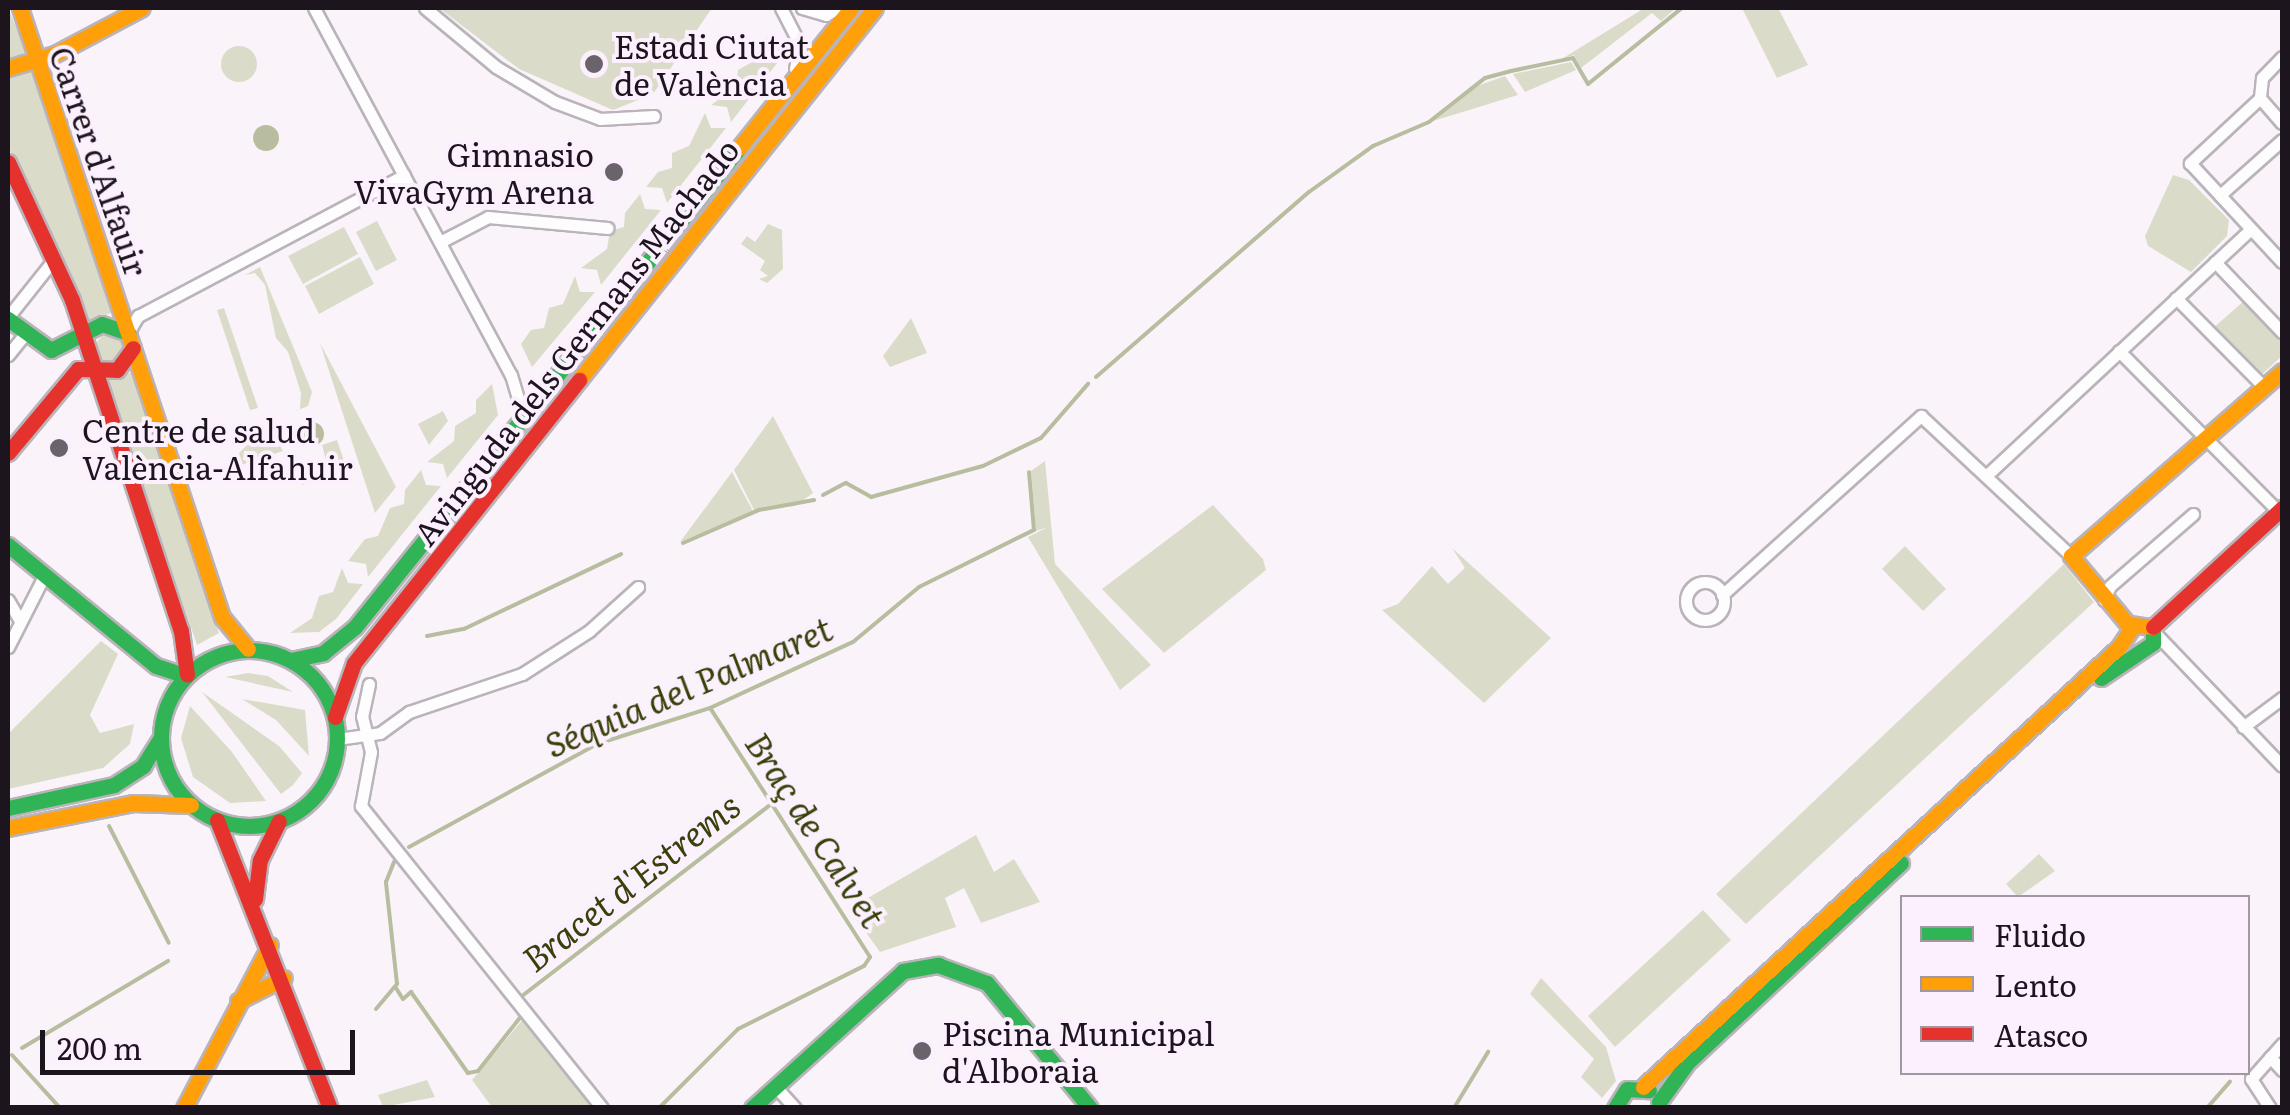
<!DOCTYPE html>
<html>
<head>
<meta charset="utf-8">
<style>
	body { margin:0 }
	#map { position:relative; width:2290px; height:1115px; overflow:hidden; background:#faf4fa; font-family:Literata,serif }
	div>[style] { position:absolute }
	.green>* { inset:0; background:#dadcc9 }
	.round { border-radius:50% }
	.water>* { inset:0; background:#b7bd9e }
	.stream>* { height:4px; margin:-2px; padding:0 2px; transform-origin:2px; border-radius:2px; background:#b7bd9e }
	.roads { filter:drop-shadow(2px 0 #bab4ba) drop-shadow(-2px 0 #bab4ba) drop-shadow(0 2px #bab4ba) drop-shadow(0 -2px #bab4ba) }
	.street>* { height:11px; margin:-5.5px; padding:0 5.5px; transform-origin:5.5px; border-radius:5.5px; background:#fefdfe }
	.street>.ring { margin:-5.5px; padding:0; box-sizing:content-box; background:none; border:11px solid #fefdfe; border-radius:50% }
	.fast>* { height:15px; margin:-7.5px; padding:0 7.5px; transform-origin:7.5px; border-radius:7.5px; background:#30b455 }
	.fast>.ring { margin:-7.5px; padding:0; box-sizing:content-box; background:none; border:15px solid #30b455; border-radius:50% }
	.slow>* { height:15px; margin:-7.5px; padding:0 7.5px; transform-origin:7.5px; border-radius:7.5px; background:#ff9f0a }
	.jam>* { height:15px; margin:-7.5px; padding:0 7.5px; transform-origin:7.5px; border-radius:7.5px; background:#e5322d }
	.dots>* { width:28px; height:28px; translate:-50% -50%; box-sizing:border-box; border:5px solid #fcf0fe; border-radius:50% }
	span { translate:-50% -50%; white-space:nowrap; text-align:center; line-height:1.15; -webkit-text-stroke:8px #fcf0fe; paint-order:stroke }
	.poi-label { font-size:32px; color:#1c151d }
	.left { translate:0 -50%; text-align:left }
	.right { translate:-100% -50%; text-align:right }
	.street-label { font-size:32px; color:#1c151d }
	.water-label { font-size:35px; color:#374108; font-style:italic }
	.frame { position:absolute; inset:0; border:10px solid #1c151d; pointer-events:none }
	.legend { position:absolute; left:1900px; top:895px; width:350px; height:180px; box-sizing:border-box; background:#fcf0fe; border:2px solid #a298a4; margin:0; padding:12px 18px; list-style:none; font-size:30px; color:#1c151d }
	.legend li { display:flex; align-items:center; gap:20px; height:50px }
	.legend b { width:50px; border:2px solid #a298a4 }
	.scale { position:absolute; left:40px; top:1030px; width:315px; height:45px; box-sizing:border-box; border:5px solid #1c151d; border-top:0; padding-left:12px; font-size:30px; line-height:35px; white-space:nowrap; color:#1c151d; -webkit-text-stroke:8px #fcf0fe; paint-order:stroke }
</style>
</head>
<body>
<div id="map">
	<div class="green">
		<i style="clip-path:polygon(8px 8px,27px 53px,8px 60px)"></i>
		<i style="clip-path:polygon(439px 8px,712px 8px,653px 94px,613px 110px,519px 69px)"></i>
		<i style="clip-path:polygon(1676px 8px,1661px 21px,1652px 13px,1581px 68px,1574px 55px,1555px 63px,1643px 9px)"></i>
		<i style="clip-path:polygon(1742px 8px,1778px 8px,1808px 65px,1777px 78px)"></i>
		<i style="clip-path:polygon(774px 35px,785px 53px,731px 122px,727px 107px,711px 105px,736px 87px,738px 70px,759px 58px,762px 40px)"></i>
		<i class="round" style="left:221px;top:46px;width:36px;height:36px"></i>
		<i style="clip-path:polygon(1571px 62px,1576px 70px,1525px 92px,1513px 74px)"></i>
		<i style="clip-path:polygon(32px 69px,113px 312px,89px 322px,8px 146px,8px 77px)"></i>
		<i style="clip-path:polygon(1505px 76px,1518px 95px,1433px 121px,1477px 86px)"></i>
		<i style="clip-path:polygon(705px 113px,711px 128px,726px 128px,667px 203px,662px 188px,646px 187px,658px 172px,672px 168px,672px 153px,689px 146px)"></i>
		<i style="clip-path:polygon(2173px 175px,2189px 180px,2229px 220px,2227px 236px,2191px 272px,2148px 246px,2145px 236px)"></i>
		<i style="clip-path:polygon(640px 194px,645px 209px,661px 210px,601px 285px,597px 270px,581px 268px,607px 249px,610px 231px,624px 227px,625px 213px)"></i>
		<i style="clip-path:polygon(377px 221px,397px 260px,376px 271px,356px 232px)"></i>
		<i style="clip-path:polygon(768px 224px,782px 230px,783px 269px,767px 283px,759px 279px,768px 276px,760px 270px,765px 261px,741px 244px,747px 236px,755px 242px)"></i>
		<i style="clip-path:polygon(344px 227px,358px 254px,303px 284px,288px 256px)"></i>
		<i style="clip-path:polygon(360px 257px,374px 284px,319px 314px,305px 286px)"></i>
		<i style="clip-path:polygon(260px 267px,312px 392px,308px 406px,291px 413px,300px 409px,301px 393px,288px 352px,276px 338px,265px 285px,255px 273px,245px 275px)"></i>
		<i style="clip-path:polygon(575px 276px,580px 292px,595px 292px,532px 367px,521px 344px,531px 330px,544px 328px,549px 308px,563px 304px)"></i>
		<i style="clip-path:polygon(2245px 300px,2282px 337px,2282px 356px,2259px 377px,2212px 329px)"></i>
		<i style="clip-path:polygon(224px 308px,258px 408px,250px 410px,217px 310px)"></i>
		<i style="clip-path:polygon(911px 318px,927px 353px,890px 367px,883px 356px)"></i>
		<i class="round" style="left:96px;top:334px;width:28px;height:28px"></i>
		<i style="clip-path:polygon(320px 343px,396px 487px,375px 513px)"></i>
		<i style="clip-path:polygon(133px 372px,219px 633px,197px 645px,107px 381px)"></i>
		<i style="clip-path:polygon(492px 384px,498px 415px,447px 478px,443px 464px,427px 462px,454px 441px,455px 426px,476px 413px,476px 400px)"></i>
		<i style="clip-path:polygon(443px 411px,448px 421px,429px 445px,418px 424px)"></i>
		<i style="clip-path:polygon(773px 416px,813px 493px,795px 506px,754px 510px,734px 470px)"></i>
		<i style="clip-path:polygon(253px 439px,278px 442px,283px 451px,235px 467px,233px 459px)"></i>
		<i style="clip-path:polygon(337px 440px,347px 470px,302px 485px,297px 470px,326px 460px,322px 445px)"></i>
		<i style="clip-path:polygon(1045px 461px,1055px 564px,1151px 665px,1120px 690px,1028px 537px,1048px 527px,1036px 531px,1031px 471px)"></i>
		<i style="clip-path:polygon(421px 470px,426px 485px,441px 486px,368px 577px,366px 564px,348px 561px,365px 539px,378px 536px,390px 508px,404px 504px,405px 490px)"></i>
		<i style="clip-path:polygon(732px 472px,753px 511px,680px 542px)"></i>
		<i style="clip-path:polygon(1213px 505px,1263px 559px,1266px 570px,1164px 653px,1102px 589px)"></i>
		<i style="clip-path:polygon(1905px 546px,1946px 589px,1923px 611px,1882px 569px)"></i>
		<i style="clip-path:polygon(1452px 548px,1551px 638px,1484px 703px,1382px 610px,1398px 604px,1432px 566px,1448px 584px,1465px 568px)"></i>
		<i style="clip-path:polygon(2064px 564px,2094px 602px,1746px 924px,1716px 894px)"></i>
		<i style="clip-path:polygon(342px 568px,348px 583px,363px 584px,336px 619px,319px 632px,290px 633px,312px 618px,319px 596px,333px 592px)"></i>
		<i style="clip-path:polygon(101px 641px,118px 654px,90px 715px,100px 733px,134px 724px,130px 744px,103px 768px,8px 789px,8px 734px)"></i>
		<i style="clip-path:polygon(248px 673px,268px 676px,293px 692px,225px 677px)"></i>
		<i style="clip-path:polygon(202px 692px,279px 746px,302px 773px,293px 785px,281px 794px)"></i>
		<i style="clip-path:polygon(242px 699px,305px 710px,309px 756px,276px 720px)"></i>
		<i style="clip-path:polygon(190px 706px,232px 752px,266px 801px,230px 803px,193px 777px,181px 738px)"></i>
		<i style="clip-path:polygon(976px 835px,994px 872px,1014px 859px,1040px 902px,981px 923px,964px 888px,945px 898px,956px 927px,880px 952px,849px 909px)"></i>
		<i style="clip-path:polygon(2039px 854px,2055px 871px,2018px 897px,2006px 884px)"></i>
		<i style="clip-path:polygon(1703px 910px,1731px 940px,1615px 1047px,1588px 1016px)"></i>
		<i style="clip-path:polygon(1541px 978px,1606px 1047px,1616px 1081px,1602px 1098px,1581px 1077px,1594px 1059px,1530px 994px)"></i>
		<i style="clip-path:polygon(524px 1018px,595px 1107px,492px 1107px,472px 1080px)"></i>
		<i style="clip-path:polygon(427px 1080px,435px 1097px,383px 1107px,378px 1095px)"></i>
	</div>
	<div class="water">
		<i class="round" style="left:253px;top:125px;width:26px;height:26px"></i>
		<i class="round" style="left:300px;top:422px;width:24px;height:24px"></i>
	</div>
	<div class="stream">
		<i style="left:1096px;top:377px;width:282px;rotate:-41deg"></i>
		<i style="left:1309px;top:192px;width:79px;rotate:-35.7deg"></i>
		<i style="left:1373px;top:146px;width:61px;rotate:-23.2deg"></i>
		<i style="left:1429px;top:122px;width:71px;rotate:-38.2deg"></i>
		<i style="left:1485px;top:78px;width:27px;rotate:-15deg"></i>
		<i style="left:1511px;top:71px;width:63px;rotate:-11.8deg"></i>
		<i style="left:1573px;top:58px;width:30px;rotate:60deg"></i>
		<i style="left:1588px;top:84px;width:121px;rotate:-39deg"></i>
		<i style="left:823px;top:495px;width:26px;rotate:-28deg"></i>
		<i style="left:846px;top:483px;width:29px;rotate:29deg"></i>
		<i style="left:871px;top:497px;width:116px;rotate:-15.5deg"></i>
		<i style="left:983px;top:466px;width:64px;rotate:-25.8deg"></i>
		<i style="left:1041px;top:438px;width:72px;rotate:-49deg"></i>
		<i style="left:683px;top:543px;width:83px;rotate:-23.5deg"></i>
		<i style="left:759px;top:510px;width:56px;rotate:-10.3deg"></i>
		<i style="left:427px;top:636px;width:38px;rotate:-11deg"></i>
		<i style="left:464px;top:629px;width:174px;rotate:-25.5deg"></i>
		<i style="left:109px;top:826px;width:131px;rotate:62.9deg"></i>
		<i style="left:409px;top:847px;width:214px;rotate:-28.7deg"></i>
		<i style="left:597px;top:744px;width:119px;rotate:-17.7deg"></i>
		<i style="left:710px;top:708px;width:157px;rotate:-24.8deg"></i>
		<i style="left:853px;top:642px;width:86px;rotate:-39.8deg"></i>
		<i style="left:919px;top:587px;width:128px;rotate:-26.4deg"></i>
		<i style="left:1034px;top:530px;width:58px;rotate:-94.9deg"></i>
		<i style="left:396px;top:988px;width:13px;rotate:58deg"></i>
		<i style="left:403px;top:999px;width:11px;rotate:-41deg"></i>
		<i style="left:411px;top:992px;width:99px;rotate:54.9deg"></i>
		<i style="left:468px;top:1073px;width:10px;rotate:-11deg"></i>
		<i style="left:478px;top:1071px;width:71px;rotate:-51.8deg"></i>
		<i style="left:522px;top:996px;width:312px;rotate:-37.6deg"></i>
		<i style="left:376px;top:1009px;width:33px;rotate:-50deg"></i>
		<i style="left:397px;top:984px;width:103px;rotate:-96.2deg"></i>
		<i style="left:386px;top:882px;width:22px;rotate:-68deg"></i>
		<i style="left:22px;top:1048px;width:170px;rotate:-30.8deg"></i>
		<i style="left:12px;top:1055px;width:72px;rotate:47.8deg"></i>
		<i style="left:659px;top:1108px;width:112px;rotate:-45deg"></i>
		<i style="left:738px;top:1029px;width:141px;rotate:-26.6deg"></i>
		<i style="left:864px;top:966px;width:11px;rotate:-56deg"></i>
		<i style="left:870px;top:957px;width:296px;rotate:-122.7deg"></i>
		<i style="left:1454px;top:1108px;width:66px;rotate:-58.7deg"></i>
		<i style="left:2207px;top:1108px;width:35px;rotate:-49deg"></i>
	</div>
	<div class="roads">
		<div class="street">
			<i style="left:314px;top:8px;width:417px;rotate:61.8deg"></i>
			<i style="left:511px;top:375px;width:42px;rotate:73.3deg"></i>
			<i style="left:425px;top:8px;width:92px;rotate:39.7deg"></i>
			<i style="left:496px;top:67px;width:69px;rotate:30.7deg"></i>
			<i style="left:555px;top:102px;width:48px;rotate:20.7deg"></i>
			<i style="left:600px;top:119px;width:54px;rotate:-3.2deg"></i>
			<i style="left:781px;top:8px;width:42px;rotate:62.8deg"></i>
			<i style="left:800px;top:45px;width:24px;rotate:102deg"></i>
			<i style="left:802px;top:8px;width:25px;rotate:16deg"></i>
			<i style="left:826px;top:15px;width:13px;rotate:-32deg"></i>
			<i style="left:2282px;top:57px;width:29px;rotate:134deg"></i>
			<i style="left:2262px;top:78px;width:20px;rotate:96deg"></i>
			<i style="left:2260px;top:98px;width:96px;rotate:137.1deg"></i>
			<i style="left:2190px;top:163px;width:135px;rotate:47.1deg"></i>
			<i style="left:2260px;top:98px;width:33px;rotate:49deg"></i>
			<i style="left:2220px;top:195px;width:83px;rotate:-41.6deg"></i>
			<i style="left:440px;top:242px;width:54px;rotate:-27.5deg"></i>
			<i style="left:488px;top:217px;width:120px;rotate:5.3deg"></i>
			<i style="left:2215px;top:262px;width:97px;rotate:46.3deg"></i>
			<i style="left:2176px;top:298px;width:125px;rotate:45.3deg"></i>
			<i style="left:8px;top:317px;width:75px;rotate:-51.5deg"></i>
			<i style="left:128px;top:333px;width:20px;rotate:-60deg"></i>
			<i style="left:138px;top:316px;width:301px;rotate:-27.9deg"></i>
			<i style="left:2119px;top:351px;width:231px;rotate:45.2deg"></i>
			<i style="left:8px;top:355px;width:26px;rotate:-51deg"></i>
			<i style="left:1988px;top:474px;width:359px;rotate:-43deg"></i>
			<i class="ring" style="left:1686px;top:582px;width:27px;height:27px"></i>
			<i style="left:1722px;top:595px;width:268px;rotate:-42deg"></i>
			<i style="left:1921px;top:416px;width:205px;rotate:43deg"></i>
			<i style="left:8px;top:600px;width:24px;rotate:60deg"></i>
			<i style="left:2104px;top:600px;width:15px;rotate:-67deg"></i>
			<i style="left:2110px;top:586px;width:110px;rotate:-40.9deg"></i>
			<i style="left:2156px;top:634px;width:182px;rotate:46.3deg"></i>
			<i style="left:8px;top:647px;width:80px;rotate:-63.1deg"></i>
			<i style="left:369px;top:684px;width:33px;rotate:102deg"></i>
			<i style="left:362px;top:716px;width:37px;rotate:76deg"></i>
			<i style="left:371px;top:752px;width:55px;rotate:100.5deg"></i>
			<i style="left:361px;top:806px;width:386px;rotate:51.4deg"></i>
			<i style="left:2243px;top:727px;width:49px;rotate:-36.6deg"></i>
			<i style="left:337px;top:739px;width:43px;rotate:-7.9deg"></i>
			<i style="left:380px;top:733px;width:36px;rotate:-36deg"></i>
			<i style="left:409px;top:712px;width:119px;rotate:-18.6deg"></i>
			<i style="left:522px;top:674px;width:80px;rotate:-32.7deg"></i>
			<i style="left:589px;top:631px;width:66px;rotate:-41.9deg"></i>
			<i style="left:2270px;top:1057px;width:18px;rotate:47deg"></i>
			<i style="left:775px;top:1086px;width:30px;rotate:48deg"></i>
			<i style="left:2270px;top:1108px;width:35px;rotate:-123deg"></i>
			<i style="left:2251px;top:1079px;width:47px;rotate:-48.5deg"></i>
		</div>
		<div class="fast">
			<i style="left:8px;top:319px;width:53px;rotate:35.8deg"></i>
			<i style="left:51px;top:350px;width:57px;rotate:-27deg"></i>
			<i style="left:102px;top:324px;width:28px;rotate:19deg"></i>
			<i style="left:8px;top:545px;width:191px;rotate:39.3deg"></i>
			<i style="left:156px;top:666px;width:32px;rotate:18deg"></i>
			<i class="ring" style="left:161px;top:650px;width:161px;height:161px"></i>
			<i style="left:291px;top:660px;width:33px;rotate:-12deg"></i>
			<i style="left:323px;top:653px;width:41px;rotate:-39.1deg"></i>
			<i style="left:355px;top:627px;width:614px;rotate:-51.28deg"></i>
			<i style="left:2101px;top:678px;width:63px;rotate:-33.9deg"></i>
			<i style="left:2153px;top:643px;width:16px;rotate:-90deg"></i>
			<i style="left:8px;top:808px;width:108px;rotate:-12.2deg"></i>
			<i style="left:114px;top:785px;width:35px;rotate:-33deg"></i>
			<i style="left:143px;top:766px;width:32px;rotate:-58deg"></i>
			<i style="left:1659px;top:1102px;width:48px;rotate:-54.3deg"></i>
			<i style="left:1687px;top:1063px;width:293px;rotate:-43.1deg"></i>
			<i style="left:752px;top:1108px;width:204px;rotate:-42.2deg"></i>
			<i style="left:903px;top:971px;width:36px;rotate:-10deg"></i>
			<i style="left:938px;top:965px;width:52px;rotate:20.2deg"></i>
			<i style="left:987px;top:983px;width:162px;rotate:50.5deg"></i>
			<i style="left:1615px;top:1108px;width:22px;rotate:-58deg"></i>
			<i style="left:1627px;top:1089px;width:22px;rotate:3deg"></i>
		</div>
		<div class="slow">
			<i style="left:20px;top:8px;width:642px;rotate:71.65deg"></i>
			<i style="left:222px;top:617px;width:41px;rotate:50.9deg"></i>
			<i style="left:8px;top:68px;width:49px;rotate:-16.6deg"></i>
			<i style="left:55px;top:54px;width:98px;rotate:-27.9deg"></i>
			<i style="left:739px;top:148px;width:179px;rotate:-51.3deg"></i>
			<i style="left:579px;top:380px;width:475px;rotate:-51.5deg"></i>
			<i style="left:2131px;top:628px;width:94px;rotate:-129.8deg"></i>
			<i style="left:2071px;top:556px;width:281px;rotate:-41.2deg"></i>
			<i style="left:8px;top:828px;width:127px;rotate:-11.3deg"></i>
			<i style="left:133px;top:803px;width:58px;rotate:2deg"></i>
			<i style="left:238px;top:1001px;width:51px;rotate:-26.6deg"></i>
			<i style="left:1643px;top:1087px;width:648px;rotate:-42.75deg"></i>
			<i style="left:2119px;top:647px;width:27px;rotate:-56deg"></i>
			<i style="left:2134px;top:625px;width:19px;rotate:6deg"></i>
			<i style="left:184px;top:1108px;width:184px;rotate:-62.2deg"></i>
		</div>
		<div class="jam">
			<i style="left:8px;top:162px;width:152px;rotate:65.1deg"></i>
			<i style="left:72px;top:300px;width:348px;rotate:71.8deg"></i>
			<i style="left:181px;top:631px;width:44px;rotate:82.2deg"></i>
			<i style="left:8px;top:453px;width:109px;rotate:-50.2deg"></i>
			<i style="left:78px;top:369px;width:39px;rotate:1deg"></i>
			<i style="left:117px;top:370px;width:27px;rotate:-54deg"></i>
			<i style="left:2153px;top:627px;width:176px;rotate:-42.7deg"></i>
			<i style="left:335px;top:717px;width:57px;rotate:-70.6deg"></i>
			<i style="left:354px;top:663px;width:362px;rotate:-51.5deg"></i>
			<i style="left:217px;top:820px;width:309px;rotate:68.6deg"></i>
			<i style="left:255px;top:899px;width:39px;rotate:-83deg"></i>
			<i style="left:260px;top:860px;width:43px;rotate:-64deg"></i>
		</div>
	</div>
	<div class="dots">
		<i style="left:594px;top:64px;background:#6a636a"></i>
		<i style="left:614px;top:172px;background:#6a636a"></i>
		<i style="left:59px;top:448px;background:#6a636a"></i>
		<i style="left:922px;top:1051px;background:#6a636a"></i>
	</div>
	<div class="poi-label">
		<span class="left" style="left:614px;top:64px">Estadi Ciutat<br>de València</span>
		<span class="right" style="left:594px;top:172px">Gimnasio<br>VivaGym Arena</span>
		<span class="left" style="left:82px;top:448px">Centre de salud<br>València-Alfahuir</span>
		<span class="left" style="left:942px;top:1051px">Piscina Municipal<br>d'Alboraia</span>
	</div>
	<div class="street-label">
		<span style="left:100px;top:161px;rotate:71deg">Carrer d'Alfauir</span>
		<span style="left:575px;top:341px;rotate:-52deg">Avinguda dels Germans Machado</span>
	</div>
	<div class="water-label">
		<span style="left:688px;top:685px;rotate:-23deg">Séquia del Palmaret</span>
		<span style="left:817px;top:829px;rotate:57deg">Braç de Calvet</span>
		<span style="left:630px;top:881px;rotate:-38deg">Bracet d'Estrems</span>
	</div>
	<div class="frame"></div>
	<ul class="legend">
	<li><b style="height:12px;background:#30b455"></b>Fluido</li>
	<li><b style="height:12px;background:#ff9f0a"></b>Lento</li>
	<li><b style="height:12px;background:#e5322d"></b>Atasco</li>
	</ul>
	<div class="scale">200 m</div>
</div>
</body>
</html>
